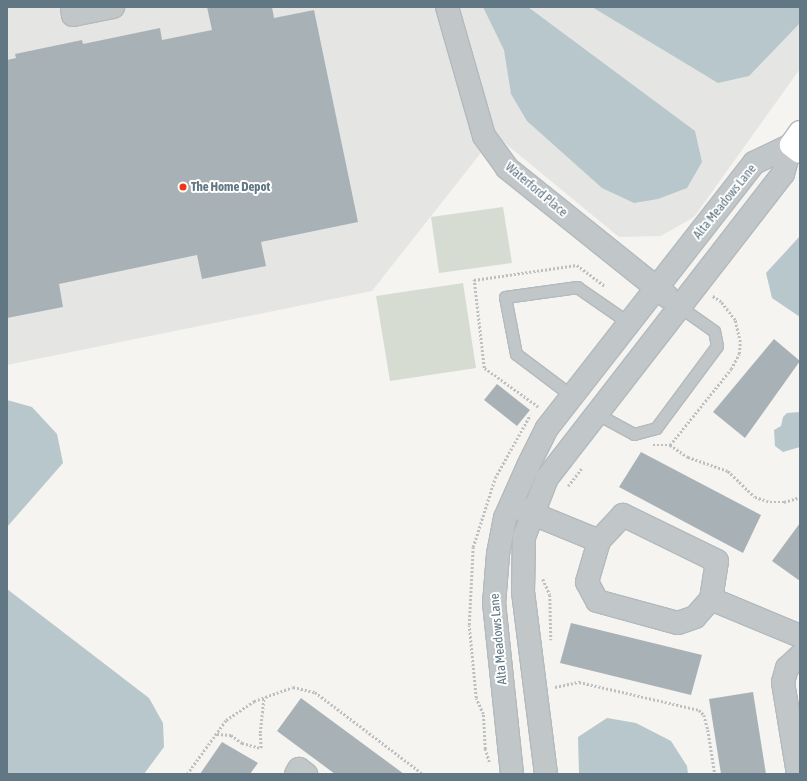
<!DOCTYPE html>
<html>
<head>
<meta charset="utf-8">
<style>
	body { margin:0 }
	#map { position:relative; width:807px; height:781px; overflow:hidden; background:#f5f4f0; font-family:"Asap Condensed",sans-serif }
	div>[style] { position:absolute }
	.built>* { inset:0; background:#e5e6e4 }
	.green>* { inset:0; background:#d6dcd1 }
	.water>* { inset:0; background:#b8c7cb }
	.building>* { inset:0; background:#a8b2b6 }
	.path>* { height:2.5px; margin-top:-1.25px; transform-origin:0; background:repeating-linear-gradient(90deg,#bdbfc1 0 2px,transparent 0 4px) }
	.roads { filter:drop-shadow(1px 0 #b3babd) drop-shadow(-1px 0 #b3babd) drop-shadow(0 1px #b3babd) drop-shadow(0 -1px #b3babd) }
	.lane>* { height:11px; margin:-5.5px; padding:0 5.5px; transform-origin:5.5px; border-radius:5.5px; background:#c1c6c9 }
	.street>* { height:22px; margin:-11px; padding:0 11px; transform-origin:11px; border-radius:11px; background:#c1c6c9 }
	.secondary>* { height:22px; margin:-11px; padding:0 11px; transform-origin:11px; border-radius:11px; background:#fff }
	.dots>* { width:11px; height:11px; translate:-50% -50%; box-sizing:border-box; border:2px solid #fff; border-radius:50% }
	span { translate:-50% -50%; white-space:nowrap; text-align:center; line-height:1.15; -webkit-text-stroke:4px #fff; paint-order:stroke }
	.poi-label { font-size:13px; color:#617784; font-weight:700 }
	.left { translate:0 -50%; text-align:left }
	.street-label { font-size:13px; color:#617784 }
	.frame { position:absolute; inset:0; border:8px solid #617784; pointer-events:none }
</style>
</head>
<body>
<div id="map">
	<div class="built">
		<i style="clip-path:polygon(7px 7px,800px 7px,800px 69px,694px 217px,661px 236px,619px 237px,495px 135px,372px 291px,7px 365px)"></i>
	</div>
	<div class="green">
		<i style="clip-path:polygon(503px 207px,512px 263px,439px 273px,431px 217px)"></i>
		<i style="clip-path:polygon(463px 283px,476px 368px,390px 381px,376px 296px)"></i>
	</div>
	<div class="water">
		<i style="clip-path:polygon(483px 7px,528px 7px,695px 131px,702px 162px,687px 188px,658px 199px,634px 203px,602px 188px,527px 121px,511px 94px,504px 50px)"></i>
		<i style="clip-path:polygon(592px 7px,800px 7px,800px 23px,749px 76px,718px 83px)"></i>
		<i style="clip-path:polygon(800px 236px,800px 317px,772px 298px,766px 273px)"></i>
		<i style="clip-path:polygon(7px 400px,32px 407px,57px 434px,63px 463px,7px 527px)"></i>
		<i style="clip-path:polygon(800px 412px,800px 447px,783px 452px,775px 446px,774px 430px,781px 426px,783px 417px,787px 413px)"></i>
		<i style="clip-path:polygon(7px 589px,149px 698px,163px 723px,164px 747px,144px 774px,7px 774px)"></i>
		<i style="clip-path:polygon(607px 718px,636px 723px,671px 741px,687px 766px,688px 774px,579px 774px,578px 737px)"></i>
	</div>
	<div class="building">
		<i style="clip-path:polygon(207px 7px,272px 7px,274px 18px,314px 10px,358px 222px,261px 242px,266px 266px,202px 279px,197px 255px,59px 284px,63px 307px,7px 318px,7px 60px,16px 58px,15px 54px,82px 40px,83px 44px,160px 28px,162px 40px,212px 30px)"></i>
		<i style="clip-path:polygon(774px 339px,800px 361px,745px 438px,713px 412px)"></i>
		<i style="clip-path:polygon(497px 384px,530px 410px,517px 426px,484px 400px)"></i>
		<i style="clip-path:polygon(641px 452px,761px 515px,743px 553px,619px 487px)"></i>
		<i style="clip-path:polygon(800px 523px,800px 581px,772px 561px)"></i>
		<i style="clip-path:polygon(571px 623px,702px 655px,691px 695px,560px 663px)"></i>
		<i style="clip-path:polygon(753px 692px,766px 774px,721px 774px,709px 699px)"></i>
		<i style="clip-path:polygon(301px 698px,404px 774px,335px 774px,277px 731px)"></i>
		<i style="clip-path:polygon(222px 742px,258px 763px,250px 774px,200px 774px)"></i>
	</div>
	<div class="path">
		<i style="left:538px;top:407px;width:67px;rotate:-144.2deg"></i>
		<i style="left:484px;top:368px;width:89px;rotate:-96.5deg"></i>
		<i style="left:474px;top:280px;width:104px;rotate:-8.3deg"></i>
		<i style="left:577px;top:265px;width:35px;rotate:37deg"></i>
		<i style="left:653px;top:445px;width:17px"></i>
		<i style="left:670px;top:445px;width:22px;rotate:34deg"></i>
		<i style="left:688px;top:457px;width:42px;rotate:19.3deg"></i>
		<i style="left:728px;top:471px;width:37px;rotate:44deg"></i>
		<i style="left:755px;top:497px;width:16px;rotate:18deg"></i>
		<i style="left:770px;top:502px;width:14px"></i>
		<i style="left:784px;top:502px;width:17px;rotate:-17deg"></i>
		<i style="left:670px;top:445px;width:97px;rotate:-51.2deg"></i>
		<i style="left:731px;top:369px;width:17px;rotate:-62deg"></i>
		<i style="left:739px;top:354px;width:12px;rotate:-85deg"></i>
		<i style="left:740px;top:342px;width:23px;rotate:-103deg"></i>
		<i style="left:735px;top:320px;width:23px;rotate:-128deg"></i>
		<i style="left:721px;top:302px;width:11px;rotate:-146deg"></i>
		<i style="left:568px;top:486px;width:23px;rotate:-52deg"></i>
		<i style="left:543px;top:579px;width:17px;rotate:66deg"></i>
		<i style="left:550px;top:595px;width:45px;rotate:88.7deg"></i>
		<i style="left:555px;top:687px;width:25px;rotate:-12deg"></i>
		<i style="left:579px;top:682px;width:123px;rotate:13.1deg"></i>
		<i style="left:699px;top:710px;width:7px;rotate:45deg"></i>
		<i style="left:704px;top:715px;width:16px;rotate:75deg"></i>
		<i style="left:708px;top:730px;width:45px;rotate:81deg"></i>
		<i style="left:217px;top:734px;width:14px;rotate:4deg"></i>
		<i style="left:231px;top:735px;width:14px;rotate:36deg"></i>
		<i style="left:242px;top:743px;width:20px;rotate:15deg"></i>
		<i style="left:261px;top:748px;width:15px;rotate:-94deg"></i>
		<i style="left:260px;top:733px;width:36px;rotate:-84deg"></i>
		<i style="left:489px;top:762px;width:14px;rotate:-107deg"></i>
		<i style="left:485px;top:749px;width:35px;rotate:-93deg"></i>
		<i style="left:483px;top:714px;width:17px;rotate:-114deg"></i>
		<i style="left:476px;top:698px;width:73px;rotate:-95.5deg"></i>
		<i style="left:469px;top:625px;width:78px;rotate:-87.1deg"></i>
		<i style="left:473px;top:547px;width:72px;rotate:-72.3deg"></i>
		<i style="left:495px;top:478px;width:72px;rotate:-60.9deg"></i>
		<i style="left:187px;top:774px;width:67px;rotate:-54.2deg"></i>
		<i style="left:226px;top:720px;width:34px;rotate:-34deg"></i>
		<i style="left:254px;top:701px;width:41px;rotate:-19.7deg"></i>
		<i style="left:293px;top:687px;width:23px;rotate:13deg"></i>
		<i style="left:315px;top:692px;width:136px;rotate:37.2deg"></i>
	</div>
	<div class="roads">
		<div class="lane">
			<i style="left:572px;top:396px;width:70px;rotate:-143.1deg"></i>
			<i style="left:516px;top:354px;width:58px;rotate:-100.9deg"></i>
			<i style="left:505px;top:297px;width:73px;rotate:-7.9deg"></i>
			<i style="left:577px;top:287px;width:63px;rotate:34.7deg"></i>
			<i style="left:597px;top:414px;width:42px;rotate:28.4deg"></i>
			<i style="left:634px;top:434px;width:23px;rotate:-15deg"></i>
			<i style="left:656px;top:428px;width:102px;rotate:-53.4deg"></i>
			<i style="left:717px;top:346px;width:15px;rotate:-101deg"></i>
			<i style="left:714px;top:331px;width:42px;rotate:-144.8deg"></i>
		</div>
		<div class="street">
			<i style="left:72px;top:7px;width:8px;rotate:83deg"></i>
			<i style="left:73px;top:15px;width:41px;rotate:-11.3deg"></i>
			<i style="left:447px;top:7px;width:134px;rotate:74deg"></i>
			<i style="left:484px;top:136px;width:39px;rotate:54deg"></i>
			<i style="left:507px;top:168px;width:205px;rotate:38.7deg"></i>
			<i style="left:521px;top:509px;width:84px;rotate:22.3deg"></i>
			<i style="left:711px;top:599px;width:38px;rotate:-81deg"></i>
			<i style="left:717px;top:561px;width:105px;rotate:-153.9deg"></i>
			<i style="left:623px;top:515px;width:35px;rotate:133deg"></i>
			<i style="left:599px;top:541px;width:43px;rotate:106.3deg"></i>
			<i style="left:587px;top:582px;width:21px;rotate:62deg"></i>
			<i style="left:597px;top:601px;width:84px;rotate:15.2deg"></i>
			<i style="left:678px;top:623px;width:18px;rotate:-19deg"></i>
			<i style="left:695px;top:617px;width:24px;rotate:-48deg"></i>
			<i style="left:711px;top:599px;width:96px;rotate:22.6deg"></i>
			<i style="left:296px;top:774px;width:6px;rotate:-59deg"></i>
			<i style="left:299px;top:769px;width:9px;rotate:36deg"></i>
			<i style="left:512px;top:774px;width:171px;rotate:-96deg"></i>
			<i style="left:494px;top:604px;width:50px;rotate:-85.4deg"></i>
			<i style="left:498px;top:554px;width:37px;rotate:-79deg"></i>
			<i style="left:505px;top:518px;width:57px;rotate:-66.1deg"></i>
			<i style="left:528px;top:466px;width:42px;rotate:-63.4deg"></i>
			<i style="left:547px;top:428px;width:336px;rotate:-52deg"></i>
			<i style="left:754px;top:163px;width:41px;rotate:-25.9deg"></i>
			<i style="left:546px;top:774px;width:183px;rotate:-97.2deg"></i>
			<i style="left:523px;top:592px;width:55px;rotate:-89deg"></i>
			<i style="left:524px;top:537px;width:63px;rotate:-68.7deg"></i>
			<i style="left:547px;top:478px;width:385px;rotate:-52.2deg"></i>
			<i style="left:783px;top:174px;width:30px;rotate:-75deg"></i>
			<i style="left:798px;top:774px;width:93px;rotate:-99.3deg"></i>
			<i style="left:783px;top:682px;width:15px;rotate:-74deg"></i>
			<i style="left:787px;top:668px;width:18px;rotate:-43deg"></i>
		</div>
		<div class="secondary">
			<i style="left:800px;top:132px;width:16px;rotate:125deg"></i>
			<i style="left:791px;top:145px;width:11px;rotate:38deg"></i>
		</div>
	</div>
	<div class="dots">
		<i style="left:183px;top:187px;background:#f13413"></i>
	</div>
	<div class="poi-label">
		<span class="left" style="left:191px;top:187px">The Home Depot</span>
	</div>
	<div class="street-label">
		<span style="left:536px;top:190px;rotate:40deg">Waterford Place</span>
		<span style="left:725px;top:202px;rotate:-51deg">Alta Meadows Lane</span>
		<span style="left:499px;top:639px;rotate:-95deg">Alta Meadows Lane</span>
	</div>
	<div class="frame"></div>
</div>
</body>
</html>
